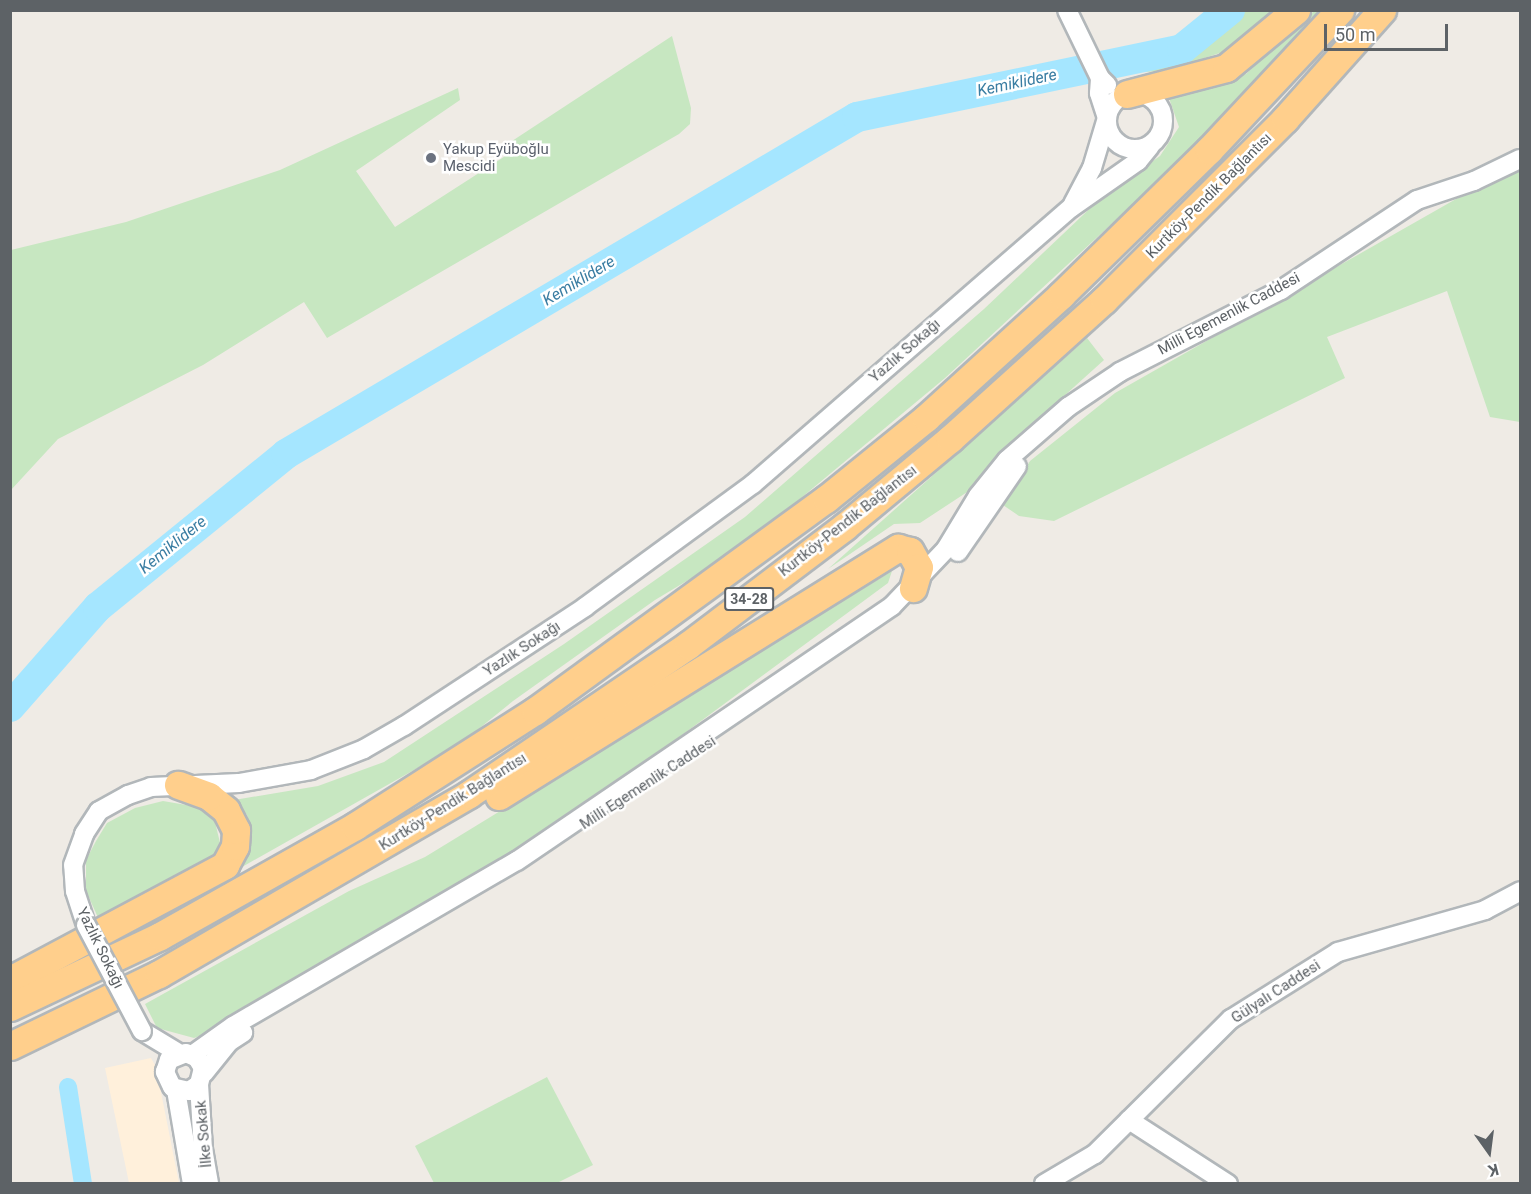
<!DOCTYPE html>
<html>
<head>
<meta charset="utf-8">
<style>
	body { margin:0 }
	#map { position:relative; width:1531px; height:1194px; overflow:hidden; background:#efebe5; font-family:Roboto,sans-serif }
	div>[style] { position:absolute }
	.commercial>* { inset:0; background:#fff0db }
	.green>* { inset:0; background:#c7e7c1 }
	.canal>* { height:18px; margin:-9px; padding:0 9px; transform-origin:9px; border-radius:9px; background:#a5e6ff }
	.river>* { height:30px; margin:-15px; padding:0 15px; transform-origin:15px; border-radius:15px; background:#a5e6ff }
	.roads { filter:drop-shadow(2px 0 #b2b7ba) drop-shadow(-2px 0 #b2b7ba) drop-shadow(0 2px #b2b7ba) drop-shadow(0 -2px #b2b7ba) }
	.tertiary>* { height:18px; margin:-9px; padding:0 9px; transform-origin:9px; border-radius:9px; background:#fff }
	.tertiary>.ring { margin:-9px; padding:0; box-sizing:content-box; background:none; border:18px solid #fff; border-radius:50% }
	.motorway>* { height:27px; margin:-13.5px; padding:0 13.5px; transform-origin:13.5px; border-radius:13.5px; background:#ffcf8c }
	.bridges { filter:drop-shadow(2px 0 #b2b7ba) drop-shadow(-2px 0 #b2b7ba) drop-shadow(0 2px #b2b7ba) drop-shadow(0 -2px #b2b7ba) }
	.tertiary-bridge>* { height:18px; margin:-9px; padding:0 9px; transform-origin:9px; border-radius:9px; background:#fff }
	.dots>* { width:16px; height:16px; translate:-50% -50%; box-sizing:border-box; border:3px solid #fff; border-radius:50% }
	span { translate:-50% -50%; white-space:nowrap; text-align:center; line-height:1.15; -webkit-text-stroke:5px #fff; paint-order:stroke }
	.shield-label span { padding:2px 4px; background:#fff; border:2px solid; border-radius:4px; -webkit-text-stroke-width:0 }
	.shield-label { font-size:14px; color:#5d6266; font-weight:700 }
	.worship-label { font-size:15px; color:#5b616d }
	.left { translate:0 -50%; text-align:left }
	.street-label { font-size:15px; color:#5d6266 }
	.water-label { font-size:16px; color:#3a7da2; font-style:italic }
	.frame { position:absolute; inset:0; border:12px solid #5d6266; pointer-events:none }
	.north { position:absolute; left:1459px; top:1122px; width:60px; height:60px; -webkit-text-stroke:4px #fff; paint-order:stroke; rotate:166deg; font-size:16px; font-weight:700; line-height:24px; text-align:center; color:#5d6266 }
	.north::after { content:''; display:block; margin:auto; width:21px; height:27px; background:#5d6266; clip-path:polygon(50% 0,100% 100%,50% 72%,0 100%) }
	.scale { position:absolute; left:1324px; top:24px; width:124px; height:27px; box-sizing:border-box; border:3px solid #5d6266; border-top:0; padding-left:8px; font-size:18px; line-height:21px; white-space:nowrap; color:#5d6266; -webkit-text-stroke:4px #fff; paint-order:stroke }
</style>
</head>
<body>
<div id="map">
	<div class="commercial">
		<i style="clip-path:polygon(151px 1058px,156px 1067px,179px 1183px,129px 1183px,105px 1068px)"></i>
	</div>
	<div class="green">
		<i style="clip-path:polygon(1245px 11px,1279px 11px,1223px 52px,1165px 71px,1121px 73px,1189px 58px,1228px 30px)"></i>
		<i style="clip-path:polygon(1314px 11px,1320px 11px,1172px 168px,945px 378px,789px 508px,725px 558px,655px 600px,513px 701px,460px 744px,242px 867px,252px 839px,247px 815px,234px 800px,318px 786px,384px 762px,564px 644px,745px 517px,984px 309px,1102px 197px,1160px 156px,1179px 127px,1169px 98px,1246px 74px)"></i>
		<i style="clip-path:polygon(672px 36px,691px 108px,690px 124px,679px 134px,327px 338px,304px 302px,203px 365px,58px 439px,11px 490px,11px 250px,126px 222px,280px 170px,458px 88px,460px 100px,356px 171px,395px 227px,513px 151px,509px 143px)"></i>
		<i style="clip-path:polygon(1520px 169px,1520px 422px,1490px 417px,1447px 291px,1327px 337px,1345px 378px,1054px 521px,1019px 516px,1003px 505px,1030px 461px,1115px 393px,1456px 199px)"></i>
		<i style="clip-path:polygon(1087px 338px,1104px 360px,1023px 433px,984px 481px,920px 523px,894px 524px,828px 569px)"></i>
		<i style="clip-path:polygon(892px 571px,888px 583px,529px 848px,228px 1026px,194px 1038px,157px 1028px,145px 1004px,349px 891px,425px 857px)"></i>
		<i style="clip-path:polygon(163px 801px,198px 807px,215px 822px,222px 851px,215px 859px,100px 922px,86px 891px,86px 860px,96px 841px,107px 823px,135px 808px)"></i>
		<i style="clip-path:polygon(547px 1077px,593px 1165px,557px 1183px,434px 1183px,415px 1146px)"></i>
	</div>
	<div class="canal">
		<i style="left:68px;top:1087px;width:98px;rotate:81.2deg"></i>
	</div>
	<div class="river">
		<i style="left:10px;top:707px;width:133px;rotate:-48.7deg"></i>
		<i style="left:98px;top:607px;width:242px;rotate:-39.1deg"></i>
		<i style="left:286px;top:454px;width:663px;rotate:-30.55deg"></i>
		<i style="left:857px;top:117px;width:332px;rotate:-11.8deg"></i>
		<i style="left:1182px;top:49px;width:62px;rotate:-39.1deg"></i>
	</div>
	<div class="roads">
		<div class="tertiary">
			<i style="left:1067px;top:10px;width:76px;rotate:64.1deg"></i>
			<i style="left:1100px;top:78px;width:10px;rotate:45deg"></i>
			<i class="ring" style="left:1107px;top:93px;width:38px;height:38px"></i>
			<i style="left:1073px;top:204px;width:41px;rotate:-62.2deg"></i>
			<i style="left:1092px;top:168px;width:52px;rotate:-73.3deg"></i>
			<i style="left:1107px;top:118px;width:26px;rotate:-108deg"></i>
			<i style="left:1099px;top:93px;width:15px;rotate:-86deg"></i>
			<i style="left:958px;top:552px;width:104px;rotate:-55.5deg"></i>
			<i style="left:86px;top:925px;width:36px;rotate:-108deg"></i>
			<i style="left:75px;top:891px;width:26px;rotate:-94deg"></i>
			<i style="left:73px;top:865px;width:33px;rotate:-70deg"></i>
			<i style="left:84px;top:834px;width:27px;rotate:-57deg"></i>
			<i style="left:99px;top:811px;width:33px;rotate:-29deg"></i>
			<i style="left:128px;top:795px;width:24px;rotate:-19deg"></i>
			<i style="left:151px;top:787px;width:88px;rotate:-2.6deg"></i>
			<i style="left:239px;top:783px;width:73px;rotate:-10.2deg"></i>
			<i style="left:311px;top:770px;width:57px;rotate:-21.6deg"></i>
			<i style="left:364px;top:749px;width:46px;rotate:-29.9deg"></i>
			<i style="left:404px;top:726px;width:217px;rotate:-33.3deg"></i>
			<i style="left:585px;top:607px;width:208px;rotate:-36.2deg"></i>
			<i style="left:753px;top:484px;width:421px;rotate:-41deg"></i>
			<i style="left:1071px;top:208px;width:82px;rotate:-35deg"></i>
			<i style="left:1138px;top:161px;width:19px;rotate:-51deg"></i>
			<i style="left:142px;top:1031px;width:44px;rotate:31.2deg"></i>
			<i style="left:192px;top:1055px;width:50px;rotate:-35.3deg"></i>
			<i style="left:233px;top:1026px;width:328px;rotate:-30.2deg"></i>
			<i style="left:517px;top:861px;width:453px;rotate:-34.2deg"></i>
			<i style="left:892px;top:606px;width:79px;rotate:-46.5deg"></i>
			<i style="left:946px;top:549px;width:62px;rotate:-58.9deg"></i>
			<i style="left:978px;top:496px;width:46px;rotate:-51.1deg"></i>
			<i style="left:1007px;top:460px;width:81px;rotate:-41deg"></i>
			<i style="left:1068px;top:407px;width:63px;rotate:-33.9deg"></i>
			<i style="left:1120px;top:372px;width:181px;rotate:-27deg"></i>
			<i style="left:1281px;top:290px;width:163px;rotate:-33.5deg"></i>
			<i style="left:1417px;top:200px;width:60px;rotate:-18.4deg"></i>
			<i style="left:1474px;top:181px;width:51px;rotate:-25.6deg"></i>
			<i style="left:204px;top:1073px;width:40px;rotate:-51deg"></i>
			<i style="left:229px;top:1042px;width:17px;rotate:-33deg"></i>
			<i style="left:199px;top:1084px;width:12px;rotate:145deg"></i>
			<i style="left:189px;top:1091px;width:17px;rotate:-167deg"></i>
			<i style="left:172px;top:1087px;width:17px;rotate:-115deg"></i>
			<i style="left:165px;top:1072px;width:13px;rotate:-72deg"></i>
			<i style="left:169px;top:1060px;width:18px;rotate:-22deg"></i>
			<i style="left:186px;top:1053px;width:12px;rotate:24deg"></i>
			<i style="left:197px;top:1058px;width:12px;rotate:59deg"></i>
			<i style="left:203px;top:1068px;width:16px;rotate:104deg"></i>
			<i style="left:199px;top:1084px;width:65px;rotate:86.5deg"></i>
			<i style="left:203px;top:1149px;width:36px;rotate:80deg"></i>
			<i style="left:176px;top:1090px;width:95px;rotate:80.3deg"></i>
			<i style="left:1129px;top:1120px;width:118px;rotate:32.9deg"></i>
			<i style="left:1044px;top:1184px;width:59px;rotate:-30.5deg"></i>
			<i style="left:1095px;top:1154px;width:192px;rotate:-44.8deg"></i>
			<i style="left:1231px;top:1019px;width:126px;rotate:-32.1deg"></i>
			<i style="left:1338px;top:952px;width:153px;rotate:-15.9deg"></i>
			<i style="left:1485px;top:910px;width:40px;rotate:-28deg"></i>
		</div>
		<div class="motorway">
			<i style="left:1127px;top:94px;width:102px;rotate:-14.7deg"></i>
			<i style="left:1226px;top:68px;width:91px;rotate:-39.6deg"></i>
			<i style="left:499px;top:796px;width:470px;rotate:-31.9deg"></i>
			<i style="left:898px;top:548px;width:12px;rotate:14deg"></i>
			<i style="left:910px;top:551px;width:18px;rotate:61deg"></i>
			<i style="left:919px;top:567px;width:22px;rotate:106deg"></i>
			<i style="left:10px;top:980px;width:244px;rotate:-28.1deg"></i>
			<i style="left:225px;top:865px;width:21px;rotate:-62deg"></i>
			<i style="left:235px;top:846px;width:16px;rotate:-86deg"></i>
			<i style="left:236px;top:830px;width:22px;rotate:-117deg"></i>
			<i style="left:226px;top:810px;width:22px;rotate:-141deg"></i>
			<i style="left:209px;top:796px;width:33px;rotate:-160deg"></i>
			<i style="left:10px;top:1007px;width:166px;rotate:-25.3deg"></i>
			<i style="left:160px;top:936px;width:224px;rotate:-29.4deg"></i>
			<i style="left:355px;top:826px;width:214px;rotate:-32.6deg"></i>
			<i style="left:535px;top:711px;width:360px;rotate:-36.1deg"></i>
			<i style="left:826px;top:499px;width:129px;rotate:-39deg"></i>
			<i style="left:926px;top:418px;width:183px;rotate:-42.3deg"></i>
			<i style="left:1061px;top:295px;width:207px;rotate:-44.4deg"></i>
			<i style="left:1209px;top:150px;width:192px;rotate:-46.9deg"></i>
			<i style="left:10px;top:1046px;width:165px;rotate:-25.8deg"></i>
			<i style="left:159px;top:974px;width:358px;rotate:-30.1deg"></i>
			<i style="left:469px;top:794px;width:265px;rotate:-34.2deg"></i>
			<i style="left:688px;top:645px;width:196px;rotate:-37.1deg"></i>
			<i style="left:844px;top:527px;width:138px;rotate:-39.7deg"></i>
			<i style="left:950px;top:439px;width:207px;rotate:-42.1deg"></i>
			<i style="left:1104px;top:300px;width:256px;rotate:-45deg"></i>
			<i style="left:1285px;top:119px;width:146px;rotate:-48.3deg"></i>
		</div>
	</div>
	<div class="bridges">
		<div class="tertiary-bridge">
			<i style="left:86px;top:925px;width:120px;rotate:62.2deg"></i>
		</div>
	</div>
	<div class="dots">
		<i style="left:431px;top:158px;background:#6b7280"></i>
	</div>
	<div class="shield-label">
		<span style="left:749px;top:599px">34-28</span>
	</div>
	<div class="worship-label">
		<span class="left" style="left:443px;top:158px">Yakup Eyüboğlu<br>Mescidi</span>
	</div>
	<div class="street-label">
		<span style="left:1209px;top:196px;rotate:-45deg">Kurtköy-Pendik Bağlantısı</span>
		<span style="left:1229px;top:314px;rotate:-28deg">Milli Egemenlik Caddesi</span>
		<span style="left:905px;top:351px;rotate:-41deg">Yazlık Sokağı</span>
		<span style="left:848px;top:521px;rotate:-38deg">Kurtköy-Pendik Bağlantısı</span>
		<span style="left:522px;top:649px;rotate:-33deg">Yazlık Sokağı</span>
		<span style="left:648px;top:783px;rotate:-33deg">Milli Egemenlik Caddesi</span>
		<span style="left:453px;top:802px;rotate:-32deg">Kurtköy-Pendik Bağlantısı</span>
		<span style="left:100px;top:948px;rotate:64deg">Yazlık Sokağı</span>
		<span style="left:1276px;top:992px;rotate:-33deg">Gülyalı Caddesi</span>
		<span style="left:204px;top:1134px;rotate:-95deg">İlke Sokak</span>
	</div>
	<div class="water-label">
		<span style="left:1017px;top:83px;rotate:-12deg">Kemiklidere</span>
		<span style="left:579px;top:281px;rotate:-31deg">Kemiklidere</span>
		<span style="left:173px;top:545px;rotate:-39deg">Kemiklidere</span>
	</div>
	<div class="frame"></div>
	<div class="north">K</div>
	<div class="scale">50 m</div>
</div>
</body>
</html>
